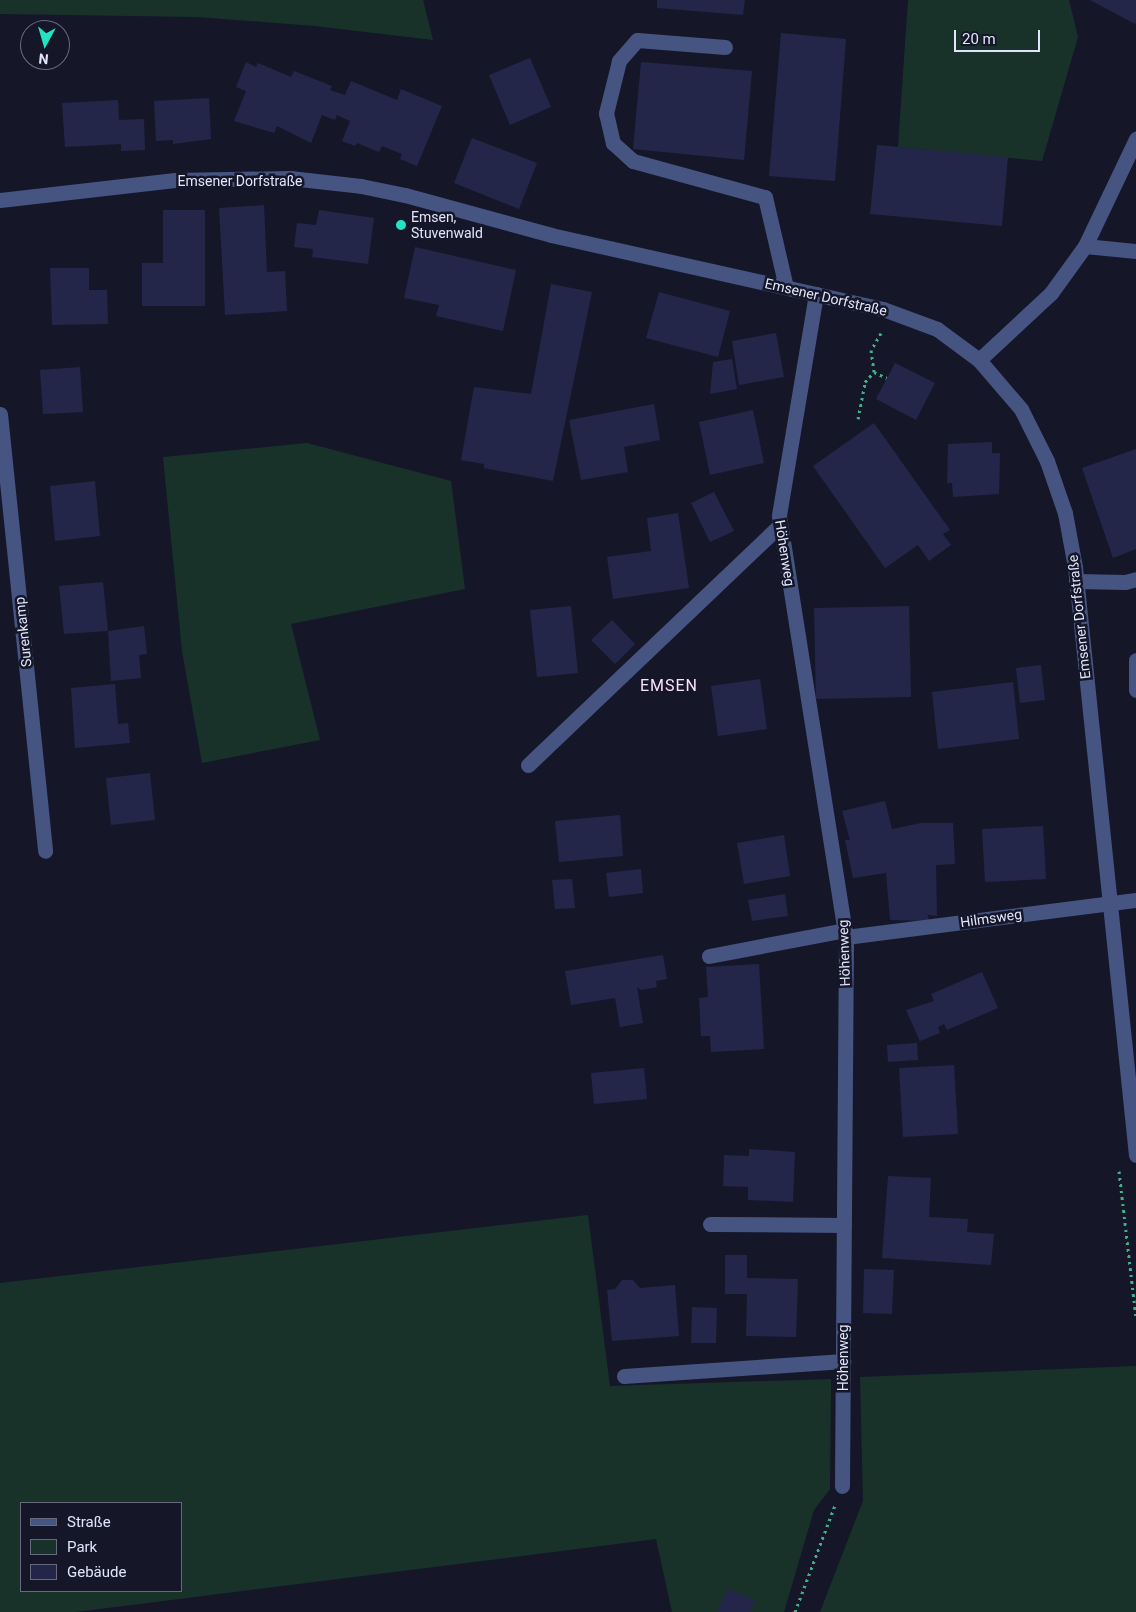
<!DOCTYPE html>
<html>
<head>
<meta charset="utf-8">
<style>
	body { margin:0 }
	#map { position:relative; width:1136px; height:1612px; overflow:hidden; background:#151729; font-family:Roboto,sans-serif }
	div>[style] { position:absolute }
	.green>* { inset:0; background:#18322a }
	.building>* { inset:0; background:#232648 }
	.path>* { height:3px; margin-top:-1.5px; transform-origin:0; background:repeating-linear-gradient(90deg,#41af8a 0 2.5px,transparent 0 6.5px) }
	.minor>* { height:15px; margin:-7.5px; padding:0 7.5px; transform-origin:7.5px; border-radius:7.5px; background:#465482 }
	.dots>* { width:14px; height:14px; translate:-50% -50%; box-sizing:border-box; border:2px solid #151729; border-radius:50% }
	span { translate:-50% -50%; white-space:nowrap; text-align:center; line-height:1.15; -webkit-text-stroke:5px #151729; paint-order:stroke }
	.street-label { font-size:14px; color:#e1e5fb }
	.poi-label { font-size:14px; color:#e1e5fb }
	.left { translate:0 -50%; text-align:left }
	.quarter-label { font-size:16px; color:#fbe3f9; letter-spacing:1px }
	.legend { position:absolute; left:20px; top:1502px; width:162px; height:90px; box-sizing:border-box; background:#151729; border:1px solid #67697d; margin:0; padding:6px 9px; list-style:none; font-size:15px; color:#e1e5fb }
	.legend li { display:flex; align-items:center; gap:10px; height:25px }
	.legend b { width:25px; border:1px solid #67697d }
	.north { position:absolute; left:20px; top:20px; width:50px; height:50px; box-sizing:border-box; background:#151729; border:1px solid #67697d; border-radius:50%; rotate:186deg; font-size:14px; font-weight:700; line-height:20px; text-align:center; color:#e1e5fb }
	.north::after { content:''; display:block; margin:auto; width:18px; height:22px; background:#25e2c1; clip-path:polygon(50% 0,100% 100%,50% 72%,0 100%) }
	.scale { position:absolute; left:954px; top:30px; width:86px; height:22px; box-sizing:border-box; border:2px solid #e1e5fb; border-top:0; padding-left:6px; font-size:15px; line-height:18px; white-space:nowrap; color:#e1e5fb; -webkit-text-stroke:4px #151729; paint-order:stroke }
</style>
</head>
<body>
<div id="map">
	<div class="green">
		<i style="clip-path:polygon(0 0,423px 0,433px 40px,315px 26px,197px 17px,0 14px)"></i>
		<i style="clip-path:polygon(908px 0,1069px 0,1078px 37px,1042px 161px,898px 147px)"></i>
		<i style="clip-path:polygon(307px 443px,451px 481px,465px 589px,291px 624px,320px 740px,202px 763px,182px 651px,163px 457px)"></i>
		<i style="clip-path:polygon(evenodd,588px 1215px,610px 1386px,831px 1379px,830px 1489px,814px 1510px,784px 1612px,672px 1612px,656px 1539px,76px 1612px,0 1612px,0 1283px,588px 1215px,21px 1503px,181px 1503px,181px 1591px,21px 1591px,21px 1503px)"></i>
		<i style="clip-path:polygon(1136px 1366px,1136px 1612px,820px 1612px,863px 1501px,860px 1377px)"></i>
	</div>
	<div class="building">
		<i style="clip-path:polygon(657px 0,745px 0,743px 15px,657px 8px)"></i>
		<i style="clip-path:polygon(1090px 0,1136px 0,1136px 22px,1135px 24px)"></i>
		<i style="clip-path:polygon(781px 33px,846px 39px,835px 181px,769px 176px)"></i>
		<i style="clip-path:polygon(530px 58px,551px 107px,510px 125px,489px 75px)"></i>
		<i style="clip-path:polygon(246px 62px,256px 67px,258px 63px,291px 77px,294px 71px,332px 86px,330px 90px,345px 95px,351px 81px,397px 100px,401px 89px,442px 106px,417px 166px,400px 159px,402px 154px,382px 146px,379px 152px,357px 143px,355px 146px,342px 141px,350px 121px,337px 115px,335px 120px,322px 115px,311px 143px,277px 126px,274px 133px,234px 121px,246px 91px,236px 87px)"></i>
		<i style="clip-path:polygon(641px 62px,752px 71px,744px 160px,633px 149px)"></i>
		<i style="clip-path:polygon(209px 98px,211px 139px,173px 144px,173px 140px,156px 141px,154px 101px)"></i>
		<i style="clip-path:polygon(118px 100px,119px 120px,144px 119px,145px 150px,121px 151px,121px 144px,65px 147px,62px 103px)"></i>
		<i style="clip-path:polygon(472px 138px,537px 163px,519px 209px,454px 183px)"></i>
		<i style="clip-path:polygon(877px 145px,1008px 157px,1002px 226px,870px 214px)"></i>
		<i style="clip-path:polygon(264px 205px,267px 272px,285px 271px,287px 311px,225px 315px,219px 208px)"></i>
		<i style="clip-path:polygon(163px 210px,205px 210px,205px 306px,142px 306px,142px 263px,163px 263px)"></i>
		<i style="clip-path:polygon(319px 210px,374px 218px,368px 264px,312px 257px,313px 249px,294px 247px,297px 223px,316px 225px)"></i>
		<i style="clip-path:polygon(415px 247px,516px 270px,503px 331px,436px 316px,439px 305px,404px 298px)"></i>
		<i style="clip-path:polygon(50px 268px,89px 268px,89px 290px,107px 290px,108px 324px,52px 325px)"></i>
		<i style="clip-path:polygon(551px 284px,592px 292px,553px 481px,484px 468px,484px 464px,461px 460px,474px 387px,531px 394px)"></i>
		<i style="clip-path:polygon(659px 292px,730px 311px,718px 357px,646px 338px)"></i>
		<i style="clip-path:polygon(776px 333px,784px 377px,739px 385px,732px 341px)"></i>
		<i style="clip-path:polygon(732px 359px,737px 389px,710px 394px,713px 362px)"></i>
		<i style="clip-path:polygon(895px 363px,935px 383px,916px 420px,876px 399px)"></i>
		<i style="clip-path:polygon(80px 367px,83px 412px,43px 414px,40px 370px)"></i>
		<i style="clip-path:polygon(654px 404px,660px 440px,624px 447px,628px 472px,581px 480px,569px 420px)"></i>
		<i style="clip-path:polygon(753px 410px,764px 463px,710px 475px,699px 422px)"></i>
		<i style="clip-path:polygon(874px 423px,950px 530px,943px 534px,951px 545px,929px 561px,918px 545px,885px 568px,813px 466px)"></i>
		<i style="clip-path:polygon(992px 442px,992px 453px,1000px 453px,999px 494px,953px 497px,952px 483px,947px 483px,948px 444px)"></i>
		<i style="clip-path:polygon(1136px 449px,1136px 549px,1113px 558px,1082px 468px)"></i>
		<i style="clip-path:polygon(95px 481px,100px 536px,55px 541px,50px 486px)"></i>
		<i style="clip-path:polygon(714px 492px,734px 531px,710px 542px,691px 503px)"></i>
		<i style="clip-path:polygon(678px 513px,689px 588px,613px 599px,607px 557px,651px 551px,647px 518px)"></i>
		<i style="clip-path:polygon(103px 582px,108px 631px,64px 634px,59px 586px)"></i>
		<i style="clip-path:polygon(571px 606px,578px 673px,537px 677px,530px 610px)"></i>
		<i style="clip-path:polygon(909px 606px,911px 697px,816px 699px,814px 608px)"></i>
		<i style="clip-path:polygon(612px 620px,635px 644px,615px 664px,591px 640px)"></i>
		<i style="clip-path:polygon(144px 626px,147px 654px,139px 655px,141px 678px,111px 681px,108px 631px)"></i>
		<i style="clip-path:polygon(1041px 665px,1045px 700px,1020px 703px,1016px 668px)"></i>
		<i style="clip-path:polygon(760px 679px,767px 729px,718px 736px,711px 686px)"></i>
		<i style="clip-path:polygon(1013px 682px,1019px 739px,938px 749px,932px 692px)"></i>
		<i style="clip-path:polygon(115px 684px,118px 724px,128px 723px,130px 743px,75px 748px,71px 688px)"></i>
		<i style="clip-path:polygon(150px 773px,155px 820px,111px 825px,106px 778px)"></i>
		<i style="clip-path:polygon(885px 801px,892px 829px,921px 823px,953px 823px,955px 864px,936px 865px,937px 916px,928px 915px,929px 921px,890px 920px,886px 873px,853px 878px,845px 840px,850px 840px,842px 811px)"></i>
		<i style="clip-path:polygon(620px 815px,623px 856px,559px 862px,555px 821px)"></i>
		<i style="clip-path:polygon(1043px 826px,1046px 879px,985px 882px,982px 829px)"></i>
		<i style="clip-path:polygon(784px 835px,790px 876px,744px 884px,737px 843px)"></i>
		<i style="clip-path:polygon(641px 869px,643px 893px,609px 897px,606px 873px)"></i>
		<i style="clip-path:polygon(572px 879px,575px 908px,555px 909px,552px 880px)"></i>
		<i style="clip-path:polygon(785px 894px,788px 916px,752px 921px,748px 900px)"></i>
		<i style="clip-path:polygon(663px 955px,667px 979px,656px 981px,657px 987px,641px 990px,637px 987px,643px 1023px,620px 1027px,615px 998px,571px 1005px,565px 971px)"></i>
		<i style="clip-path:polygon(759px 964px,764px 1049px,711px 1052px,710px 1036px,701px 1036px,699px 998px,708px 997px,706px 967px)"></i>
		<i style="clip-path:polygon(982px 972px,998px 1008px,947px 1030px,944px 1024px,938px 1027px,940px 1033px,920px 1041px,906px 1010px,934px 1001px,931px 994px)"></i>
		<i style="clip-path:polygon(917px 1043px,918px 1060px,888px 1062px,887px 1045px)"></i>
		<i style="clip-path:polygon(954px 1065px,958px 1134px,903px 1137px,899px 1068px)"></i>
		<i style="clip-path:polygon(644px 1068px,647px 1099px,594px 1104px,591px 1073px)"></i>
		<i style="clip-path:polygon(749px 1149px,795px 1152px,793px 1202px,748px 1200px,748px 1187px,723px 1186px,724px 1155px,749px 1156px)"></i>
		<i style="clip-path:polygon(888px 1176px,931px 1178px,929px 1217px,968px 1219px,967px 1232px,994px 1234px,991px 1265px,882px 1258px)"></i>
		<i style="clip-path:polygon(725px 1255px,747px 1255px,747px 1278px,798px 1279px,796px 1337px,746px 1336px,747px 1294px,725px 1294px)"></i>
		<i style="clip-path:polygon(864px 1269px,894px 1270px,892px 1314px,863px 1313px)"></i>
		<i style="clip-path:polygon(622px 1280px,633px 1280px,640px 1288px,675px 1285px,679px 1336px,612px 1341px,607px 1290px,615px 1289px)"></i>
		<i style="clip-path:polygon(692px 1307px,717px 1308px,716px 1343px,691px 1343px)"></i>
		<i style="clip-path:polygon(728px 1589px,755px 1600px,750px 1612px,717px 1612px)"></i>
	</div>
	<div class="path">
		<i style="left:881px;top:333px;width:20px;rotate:120deg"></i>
		<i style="left:871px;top:350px;width:22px;rotate:82deg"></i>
		<i style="left:874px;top:372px;width:14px;rotate:25deg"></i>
		<i style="left:858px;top:419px;width:38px;rotate:-79deg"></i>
		<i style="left:865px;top:382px;width:13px;rotate:-48deg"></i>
		<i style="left:1119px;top:1171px;width:149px;rotate:83.4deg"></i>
		<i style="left:795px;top:1612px;width:114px;rotate:-69.5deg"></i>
	</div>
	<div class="minor">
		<i style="left:725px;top:47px;width:88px;rotate:-175.5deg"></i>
		<i style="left:637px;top:40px;width:28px;rotate:131deg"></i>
		<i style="left:619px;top:61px;width:54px;rotate:104deg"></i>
		<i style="left:606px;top:113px;width:31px;rotate:77deg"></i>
		<i style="left:613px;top:143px;width:27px;rotate:42deg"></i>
		<i style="left:633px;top:161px;width:137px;rotate:15.3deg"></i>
		<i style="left:765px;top:197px;width:92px;rotate:76.9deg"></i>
		<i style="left:0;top:200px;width:176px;rotate:-6.5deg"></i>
		<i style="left:175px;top:180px;width:115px;rotate:-1deg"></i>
		<i style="left:290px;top:178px;width:71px;rotate:6.4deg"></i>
		<i style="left:361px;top:186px;width:45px;rotate:11.6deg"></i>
		<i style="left:405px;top:195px;width:151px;rotate:15.3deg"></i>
		<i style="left:551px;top:235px;width:340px;rotate:12.6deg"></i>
		<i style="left:883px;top:309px;width:58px;rotate:20.3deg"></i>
		<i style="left:937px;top:329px;width:52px;rotate:36.4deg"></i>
		<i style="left:979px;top:360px;width:65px;rotate:49.4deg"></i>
		<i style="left:1021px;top:409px;width:58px;rotate:63.4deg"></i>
		<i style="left:1047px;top:461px;width:55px;rotate:70.9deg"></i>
		<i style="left:1065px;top:513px;width:55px;rotate:79.5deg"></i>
		<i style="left:1075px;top:567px;width:591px;rotate:84.08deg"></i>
		<i style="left:1085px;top:246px;width:51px;rotate:5.6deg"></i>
		<i style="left:816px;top:294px;width:225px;rotate:99.5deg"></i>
		<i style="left:779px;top:516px;width:426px;rotate:81deg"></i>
		<i style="left:846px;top:937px;width:549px;rotate:90.42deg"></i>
		<i style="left:979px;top:360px;width:98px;rotate:-42.9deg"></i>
		<i style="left:1051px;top:293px;width:58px;rotate:-54.1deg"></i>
		<i style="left:1085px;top:246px;width:119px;rotate:-64.5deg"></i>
		<i style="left:0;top:414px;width:439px;rotate:84.1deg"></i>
		<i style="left:1076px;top:581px;width:49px;rotate:1.2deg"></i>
		<i style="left:1125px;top:582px;width:11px;rotate:-15deg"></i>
		<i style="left:1136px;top:660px;width:30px;rotate:90deg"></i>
		<i style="left:528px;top:765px;width:348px;rotate:-43.6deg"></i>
		<i style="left:846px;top:937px;width:292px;rotate:-7.3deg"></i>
		<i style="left:709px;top:956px;width:138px;rotate:-10.8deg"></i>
		<i style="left:710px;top:1224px;width:134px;rotate:0.4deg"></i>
		<i style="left:624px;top:1376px;width:220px;rotate:-3.9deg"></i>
	</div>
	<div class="dots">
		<i style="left:401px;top:225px;background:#25e2c1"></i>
	</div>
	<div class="street-label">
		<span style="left:240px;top:181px">Emsener Dorfstraße</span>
		<span style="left:826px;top:297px;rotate:13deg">Emsener Dorfstraße</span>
		<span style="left:785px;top:553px;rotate:81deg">Höhenweg</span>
		<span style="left:1079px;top:617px;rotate:-96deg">Emsener Dorfstraße</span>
		<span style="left:23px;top:632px;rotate:-96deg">Surenkamp</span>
		<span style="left:991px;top:918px;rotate:-8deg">Hilmsweg</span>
		<span style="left:844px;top:953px;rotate:-92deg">Höhenweg</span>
		<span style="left:843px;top:1358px;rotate:-90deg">Höhenweg</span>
	</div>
	<div class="poi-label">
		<span class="left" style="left:411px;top:225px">Emsen,<br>Stuvenwald</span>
	</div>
	<div class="quarter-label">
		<span style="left:669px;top:686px">EMSEN</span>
	</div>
	<ul class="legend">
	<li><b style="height:6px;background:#465482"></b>Straße</li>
	<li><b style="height:14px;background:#18322a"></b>Park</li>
	<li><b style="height:14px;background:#232648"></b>Gebäude</li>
	</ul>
	<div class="north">N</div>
	<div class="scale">20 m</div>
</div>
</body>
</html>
